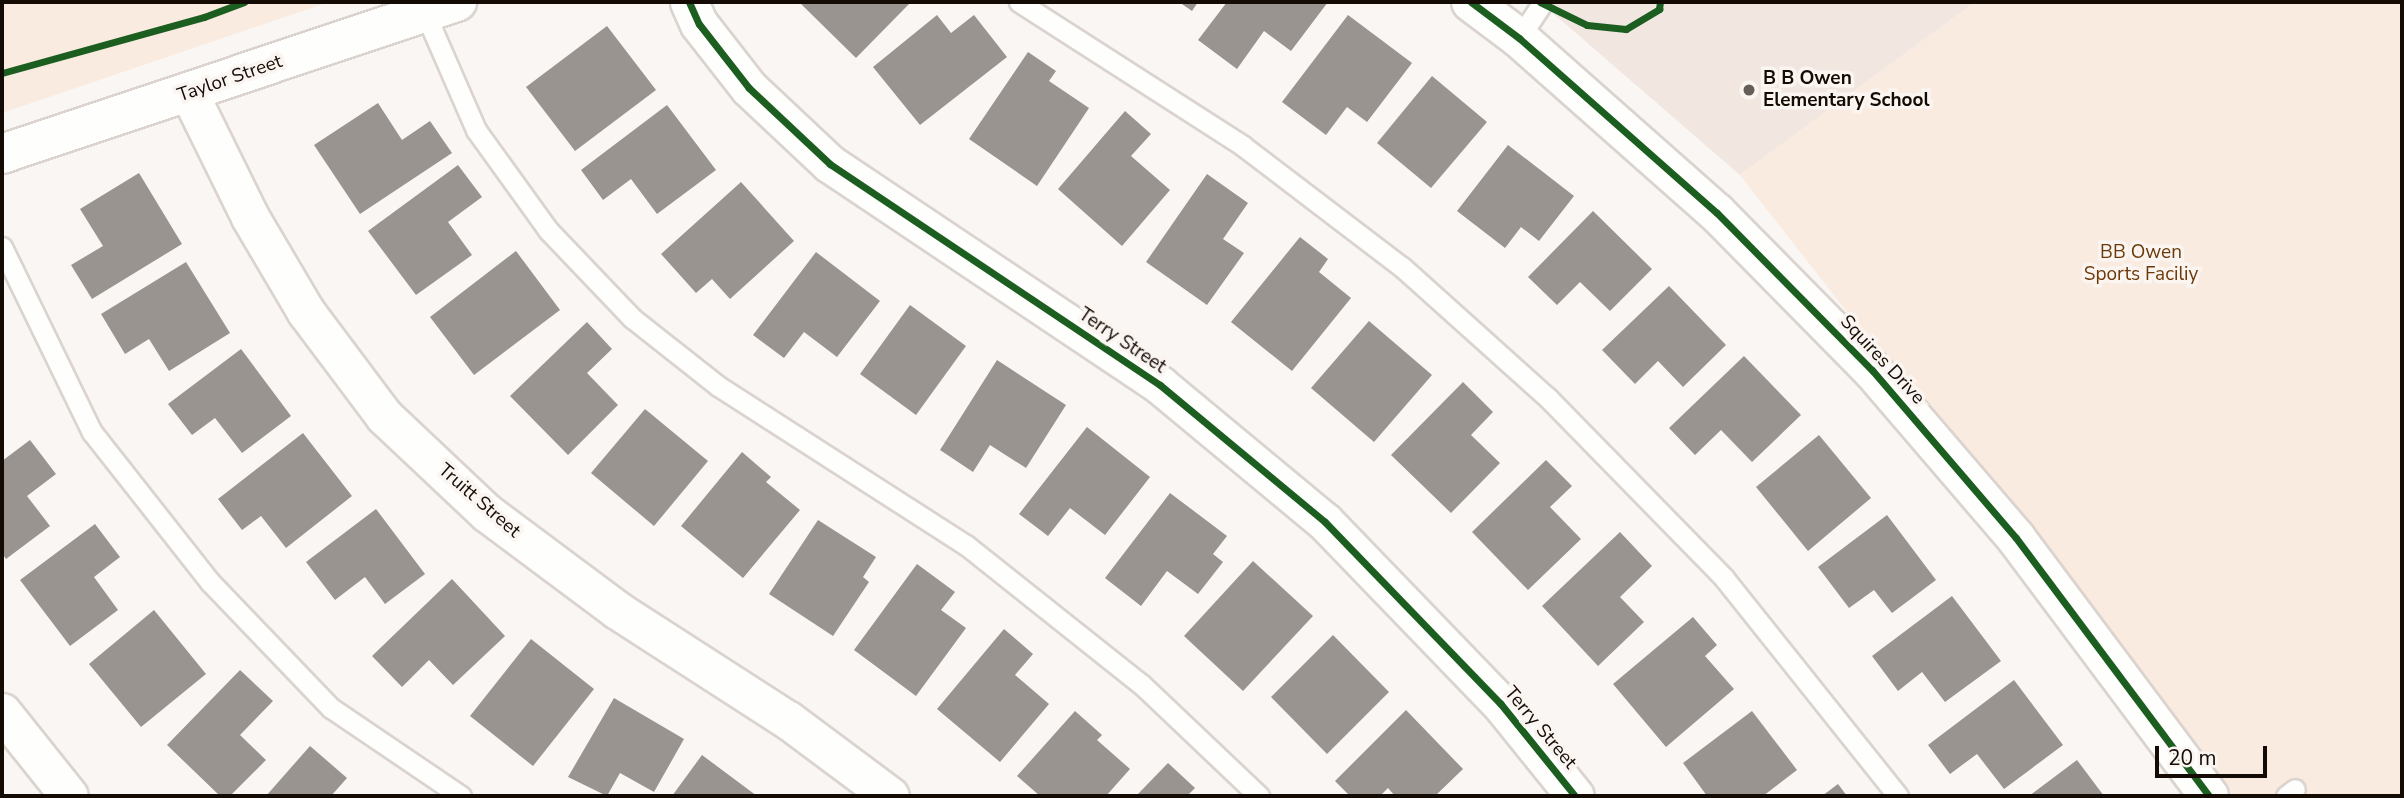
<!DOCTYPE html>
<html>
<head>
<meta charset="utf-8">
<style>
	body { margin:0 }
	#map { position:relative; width:2404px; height:798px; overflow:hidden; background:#f9f6f3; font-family:"Nunito Sans",sans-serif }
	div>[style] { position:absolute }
	.built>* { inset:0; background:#f1e7e0 }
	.green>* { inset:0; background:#f9ebe0 }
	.building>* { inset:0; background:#9a9490 }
	.roads { filter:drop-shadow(2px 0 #dad3ce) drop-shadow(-2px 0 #dad3ce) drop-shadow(0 2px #dad3ce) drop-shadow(0 -2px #dad3ce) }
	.lane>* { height:19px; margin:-9.5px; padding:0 9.5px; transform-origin:9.5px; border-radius:9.5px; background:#fefefd }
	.street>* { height:37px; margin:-18.5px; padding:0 18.5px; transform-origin:18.5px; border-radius:18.5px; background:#fefefd }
	.secondary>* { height:38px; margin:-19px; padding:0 19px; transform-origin:19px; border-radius:19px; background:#fefefd }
	.cycleway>* { height:7px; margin:-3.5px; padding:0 3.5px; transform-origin:3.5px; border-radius:3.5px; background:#1b5e20 }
	.dots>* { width:19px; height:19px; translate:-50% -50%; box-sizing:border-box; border:4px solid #fbf5f1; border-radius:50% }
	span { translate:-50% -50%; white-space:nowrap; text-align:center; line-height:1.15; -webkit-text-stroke:7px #fbf5f1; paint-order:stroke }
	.street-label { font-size:19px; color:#140b05 }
	.poi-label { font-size:19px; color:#140b05; font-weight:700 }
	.left { translate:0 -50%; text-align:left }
	.park-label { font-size:19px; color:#6c3908 }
	.frame { position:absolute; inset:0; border:4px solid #140b05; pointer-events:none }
	.scale { position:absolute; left:2155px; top:746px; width:112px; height:32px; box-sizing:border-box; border:4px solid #140b05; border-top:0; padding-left:9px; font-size:21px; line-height:24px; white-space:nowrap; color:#140b05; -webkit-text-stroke:5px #fbf5f1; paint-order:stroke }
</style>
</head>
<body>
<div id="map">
	<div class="built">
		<i style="clip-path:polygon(1540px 2px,1975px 2px,1740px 175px)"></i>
	</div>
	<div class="green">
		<i style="clip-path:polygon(10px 2px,329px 2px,2px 113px,2px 5px)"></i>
		<i style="clip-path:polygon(1975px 2px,2402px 2px,2402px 796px,2225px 796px,1740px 175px)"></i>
	</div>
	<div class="building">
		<i style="clip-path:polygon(799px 2px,911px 2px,856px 58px)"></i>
		<i style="clip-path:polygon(1179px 2px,1198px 2px,1192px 11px)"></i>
		<i style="clip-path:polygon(1227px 2px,1328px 2px,1291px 51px,1264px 31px,1237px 69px,1198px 40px)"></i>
		<i style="clip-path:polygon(937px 15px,951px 33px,974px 15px,1007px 57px,920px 125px,873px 67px)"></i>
		<i style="clip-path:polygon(1348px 15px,1412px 63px,1367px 122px,1347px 107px,1326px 135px,1282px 102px)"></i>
		<i style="clip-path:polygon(607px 26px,656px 90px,575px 151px,526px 87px)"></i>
		<i style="clip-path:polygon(1028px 52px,1056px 71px,1049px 81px,1089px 108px,1037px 186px,969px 139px)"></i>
		<i style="clip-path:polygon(1432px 76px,1487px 122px,1431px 188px,1377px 143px)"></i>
		<i style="clip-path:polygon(378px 103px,402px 140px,430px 121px,452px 153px,360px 214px,314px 145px)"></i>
		<i style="clip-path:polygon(667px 105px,716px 170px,657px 214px,631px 179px,603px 200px,581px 170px)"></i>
		<i style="clip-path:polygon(1125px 111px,1151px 134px,1131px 156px,1170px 190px,1122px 246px,1058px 189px)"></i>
		<i style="clip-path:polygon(1508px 145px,1574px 196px,1539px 241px,1521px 227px,1505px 248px,1457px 211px)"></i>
		<i style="clip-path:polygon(458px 165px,482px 197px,448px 222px,472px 255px,416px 295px,368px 231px)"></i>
		<i style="clip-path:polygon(139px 173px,182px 244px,92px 299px,71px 265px,103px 246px,80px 209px)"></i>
		<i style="clip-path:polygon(1207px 174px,1248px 203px,1223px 239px,1244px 253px,1207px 305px,1146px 262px)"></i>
		<i style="clip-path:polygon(741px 182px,794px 241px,730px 299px,712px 279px,696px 293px,661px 254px)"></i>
		<i style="clip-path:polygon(1593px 211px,1652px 269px,1610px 311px,1580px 282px,1557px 305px,1528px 277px)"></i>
		<i style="clip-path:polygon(1300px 237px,1328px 259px,1319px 272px,1351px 298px,1292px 371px,1231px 322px)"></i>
		<i style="clip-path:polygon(516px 251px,560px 310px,474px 375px,430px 317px)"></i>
		<i style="clip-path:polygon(816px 252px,880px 301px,837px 357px,804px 332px,784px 358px,753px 335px)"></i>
		<i style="clip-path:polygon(186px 262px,230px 333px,169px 371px,149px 339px,125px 354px,101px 314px)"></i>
		<i style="clip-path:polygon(1669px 286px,1726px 345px,1683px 387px,1658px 361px,1635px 384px,1602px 350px)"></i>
		<i style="clip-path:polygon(910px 305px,966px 346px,916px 415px,860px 374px)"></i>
		<i style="clip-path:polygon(1369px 321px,1432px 375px,1374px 442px,1311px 388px)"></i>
		<i style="clip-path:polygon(587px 322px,612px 349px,587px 373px,618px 405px,568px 455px,510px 396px)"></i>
		<i style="clip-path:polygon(241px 349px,291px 416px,242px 453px,215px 418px,192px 435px,168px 404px)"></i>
		<i style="clip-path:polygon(1744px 356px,1801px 415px,1752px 462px,1721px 430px,1695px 455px,1669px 428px)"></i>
		<i style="clip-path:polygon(997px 360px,1066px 405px,1026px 468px,990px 445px,973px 472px,940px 450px)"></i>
		<i style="clip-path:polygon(1463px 382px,1493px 412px,1471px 435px,1500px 463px,1451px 513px,1391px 455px)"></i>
		<i style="clip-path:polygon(645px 409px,708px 461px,654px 526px,591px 473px)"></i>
		<i style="clip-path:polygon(1087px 427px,1150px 477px,1105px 535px,1070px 508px,1048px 536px,1019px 514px)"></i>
		<i style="clip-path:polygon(303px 433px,352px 496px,286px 548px,261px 516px,242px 530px,218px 499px)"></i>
		<i style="clip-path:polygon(1819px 435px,1871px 498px,1808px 551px,1756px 487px)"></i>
		<i style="clip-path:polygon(30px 440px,56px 474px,27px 496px,50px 526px,6px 559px,2px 553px,2px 461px)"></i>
		<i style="clip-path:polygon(742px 452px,771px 477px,766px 482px,800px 510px,743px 578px,681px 526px)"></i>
		<i style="clip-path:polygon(1546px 460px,1572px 486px,1550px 507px,1581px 539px,1528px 590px,1472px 532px)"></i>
		<i style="clip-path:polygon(1170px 493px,1227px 536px,1213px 554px,1223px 562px,1198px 594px,1167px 571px,1141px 606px,1105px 578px)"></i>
		<i style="clip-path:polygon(376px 509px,425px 574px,385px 604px,365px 577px,335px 600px,306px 562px)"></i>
		<i style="clip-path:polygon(1887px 515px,1936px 580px,1892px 613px,1874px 590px,1849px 608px,1818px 567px)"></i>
		<i style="clip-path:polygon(818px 520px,876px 557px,863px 577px,869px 582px,833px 636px,769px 594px)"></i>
		<i style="clip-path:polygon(95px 524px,120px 557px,94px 577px,118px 610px,70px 646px,20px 580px)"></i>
		<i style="clip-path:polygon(1620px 532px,1652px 566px,1620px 597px,1644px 622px,1598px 666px,1542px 606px)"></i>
		<i style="clip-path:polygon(1253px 561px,1313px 616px,1243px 691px,1184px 636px)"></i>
		<i style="clip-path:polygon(917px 564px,955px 592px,941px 610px,966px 628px,916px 696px,854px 650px)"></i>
		<i style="clip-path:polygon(452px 579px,505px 636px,453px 685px,429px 660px,402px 687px,372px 656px)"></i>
		<i style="clip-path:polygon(1952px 596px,2001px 661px,1945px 702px,1922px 672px,1898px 691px,1872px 656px)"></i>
		<i style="clip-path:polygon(154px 610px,206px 674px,141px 727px,89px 664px)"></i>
		<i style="clip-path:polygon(1693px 617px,1717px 645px,1705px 656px,1734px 689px,1666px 747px,1613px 684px)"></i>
		<i style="clip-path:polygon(1004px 629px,1033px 654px,1015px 675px,1049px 704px,1000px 762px,937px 709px)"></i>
		<i style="clip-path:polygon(1333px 635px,1389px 692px,1327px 754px,1271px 697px)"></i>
		<i style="clip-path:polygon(531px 639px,594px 689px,533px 766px,470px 716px)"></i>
		<i style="clip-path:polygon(240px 670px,273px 701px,240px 735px,266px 760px,230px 796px,220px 796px,167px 745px)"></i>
		<i style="clip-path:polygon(2014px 680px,2063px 745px,2004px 789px,1977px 754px,1950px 774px,1928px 745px)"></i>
		<i style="clip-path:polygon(614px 698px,684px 739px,654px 792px,620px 773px,607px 796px,568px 777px)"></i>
		<i style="clip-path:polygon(1406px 710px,1463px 769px,1435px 796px,1395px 796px,1388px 788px,1380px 796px,1350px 796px,1335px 781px)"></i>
		<i style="clip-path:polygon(1075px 711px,1102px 735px,1097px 740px,1130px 769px,1106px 796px,1040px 796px,1017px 776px)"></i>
		<i style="clip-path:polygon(1752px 711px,1797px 770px,1763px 796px,1707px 796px,1683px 763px)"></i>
		<i style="clip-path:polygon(310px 746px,347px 778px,331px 796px,266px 796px)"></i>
		<i style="clip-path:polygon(702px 755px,757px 796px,672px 796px)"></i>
		<i style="clip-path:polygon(2077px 760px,2104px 796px,2029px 796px)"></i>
		<i style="clip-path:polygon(1168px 763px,1195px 788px,1187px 796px,1136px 796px)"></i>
		<i style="clip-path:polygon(1838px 784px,1847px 796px,1822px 796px)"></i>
	</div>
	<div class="roads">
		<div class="lane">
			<i style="left:1019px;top:2px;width:266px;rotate:32.7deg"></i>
			<i style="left:1243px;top:146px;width:200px;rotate:37.3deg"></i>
			<i style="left:1402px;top:267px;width:196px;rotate:41.9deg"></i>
			<i style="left:1548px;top:398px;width:252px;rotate:45.6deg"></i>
			<i style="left:1724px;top:578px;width:279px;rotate:51.4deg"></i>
			<i style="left:425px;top:13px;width:128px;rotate:66.4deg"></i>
			<i style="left:476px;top:130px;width:123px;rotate:54.2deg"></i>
			<i style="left:548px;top:230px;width:122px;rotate:46.3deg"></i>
			<i style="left:632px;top:318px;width:110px;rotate:38.3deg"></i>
			<i style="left:718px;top:386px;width:295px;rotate:32.7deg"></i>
			<i style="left:966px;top:545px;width:223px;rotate:38.5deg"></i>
			<i style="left:1141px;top:684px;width:163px;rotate:43.5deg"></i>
			<i style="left:1519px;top:38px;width:43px;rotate:-56.3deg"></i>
			<i style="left:2px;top:247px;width:206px;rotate:64.1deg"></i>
			<i style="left:92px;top:432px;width:191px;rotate:51.8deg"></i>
			<i style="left:210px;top:582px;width:175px;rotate:46.2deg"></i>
			<i style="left:331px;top:708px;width:157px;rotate:34.1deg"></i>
			<i style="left:2286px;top:796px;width:11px;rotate:-38deg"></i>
		</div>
		<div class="street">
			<i style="left:689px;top:2px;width:24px;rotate:66deg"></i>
			<i style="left:699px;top:24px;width:81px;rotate:52deg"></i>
			<i style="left:749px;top:88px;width:111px;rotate:43.2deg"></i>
			<i style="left:830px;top:164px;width:397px;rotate:33.8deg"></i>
			<i style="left:1160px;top:385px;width:214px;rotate:39.7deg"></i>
			<i style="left:1325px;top:522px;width:252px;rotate:46deg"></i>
			<i style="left:1500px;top:703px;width:119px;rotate:51.1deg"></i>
			<i style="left:189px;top:93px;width:138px;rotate:63.8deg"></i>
			<i style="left:250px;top:217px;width:110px;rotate:59.5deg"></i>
			<i style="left:306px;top:312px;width:130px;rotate:53.1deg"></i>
			<i style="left:384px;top:416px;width:141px;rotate:43.3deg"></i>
			<i style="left:487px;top:513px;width:162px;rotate:36.7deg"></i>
			<i style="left:617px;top:610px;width:203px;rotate:32.8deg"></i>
			<i style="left:788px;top:720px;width:127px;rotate:36.7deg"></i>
			<i style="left:2px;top:712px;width:107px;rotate:51.4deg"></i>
		</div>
		<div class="secondary">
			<i style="left:1471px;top:2px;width:60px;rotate:36.9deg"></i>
			<i style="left:1519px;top:38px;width:264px;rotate:41.5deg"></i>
			<i style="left:1717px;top:213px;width:221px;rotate:45.4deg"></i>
			<i style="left:1872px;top:370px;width:221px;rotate:49.4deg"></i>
			<i style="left:2016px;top:538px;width:322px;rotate:53.2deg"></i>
			<i style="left:2px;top:154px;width:480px;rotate:-18.5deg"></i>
		</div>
	</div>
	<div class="cycleway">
		<i style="left:689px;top:2px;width:24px;rotate:66deg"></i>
		<i style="left:699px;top:24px;width:81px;rotate:52deg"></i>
		<i style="left:749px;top:88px;width:111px;rotate:43.2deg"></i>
		<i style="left:830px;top:164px;width:397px;rotate:33.8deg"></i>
		<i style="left:1160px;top:385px;width:214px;rotate:39.7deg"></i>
		<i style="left:1325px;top:522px;width:252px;rotate:46deg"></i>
		<i style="left:1500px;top:703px;width:119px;rotate:51.1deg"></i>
		<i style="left:1471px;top:2px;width:60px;rotate:36.9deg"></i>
		<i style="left:1519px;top:38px;width:264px;rotate:41.5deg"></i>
		<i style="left:1717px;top:213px;width:221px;rotate:45.4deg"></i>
		<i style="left:1872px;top:370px;width:221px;rotate:49.4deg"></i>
		<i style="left:2016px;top:538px;width:322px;rotate:53.2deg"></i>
		<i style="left:1540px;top:2px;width:52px;rotate:26.1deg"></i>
		<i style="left:1587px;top:25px;width:39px;rotate:6deg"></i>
		<i style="left:1626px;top:29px;width:39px;rotate:-31deg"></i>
		<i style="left:1659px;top:9px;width:7px;rotate:-82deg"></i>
		<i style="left:2px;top:73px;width:210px;rotate:-15.5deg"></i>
		<i style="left:204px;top:17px;width:43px;rotate:-20.6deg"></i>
	</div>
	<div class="dots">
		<i style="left:1749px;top:90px;background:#645d58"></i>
	</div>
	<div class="street-label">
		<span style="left:230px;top:79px;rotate:-19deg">Taylor Street</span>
		<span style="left:1122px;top:341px;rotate:34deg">Terry Street</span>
		<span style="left:1882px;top:360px;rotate:47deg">Squires Drive</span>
		<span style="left:479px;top:501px;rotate:41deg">Truitt Street</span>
		<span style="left:1540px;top:728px;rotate:50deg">Terry Street</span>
	</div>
	<div class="poi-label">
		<span class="left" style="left:1763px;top:90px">B B Owen<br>Elementary School</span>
	</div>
	<div class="park-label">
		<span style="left:2141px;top:264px">BB Owen<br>Sports Faciliy</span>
	</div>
	<div class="frame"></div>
	<div class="scale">20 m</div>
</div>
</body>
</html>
